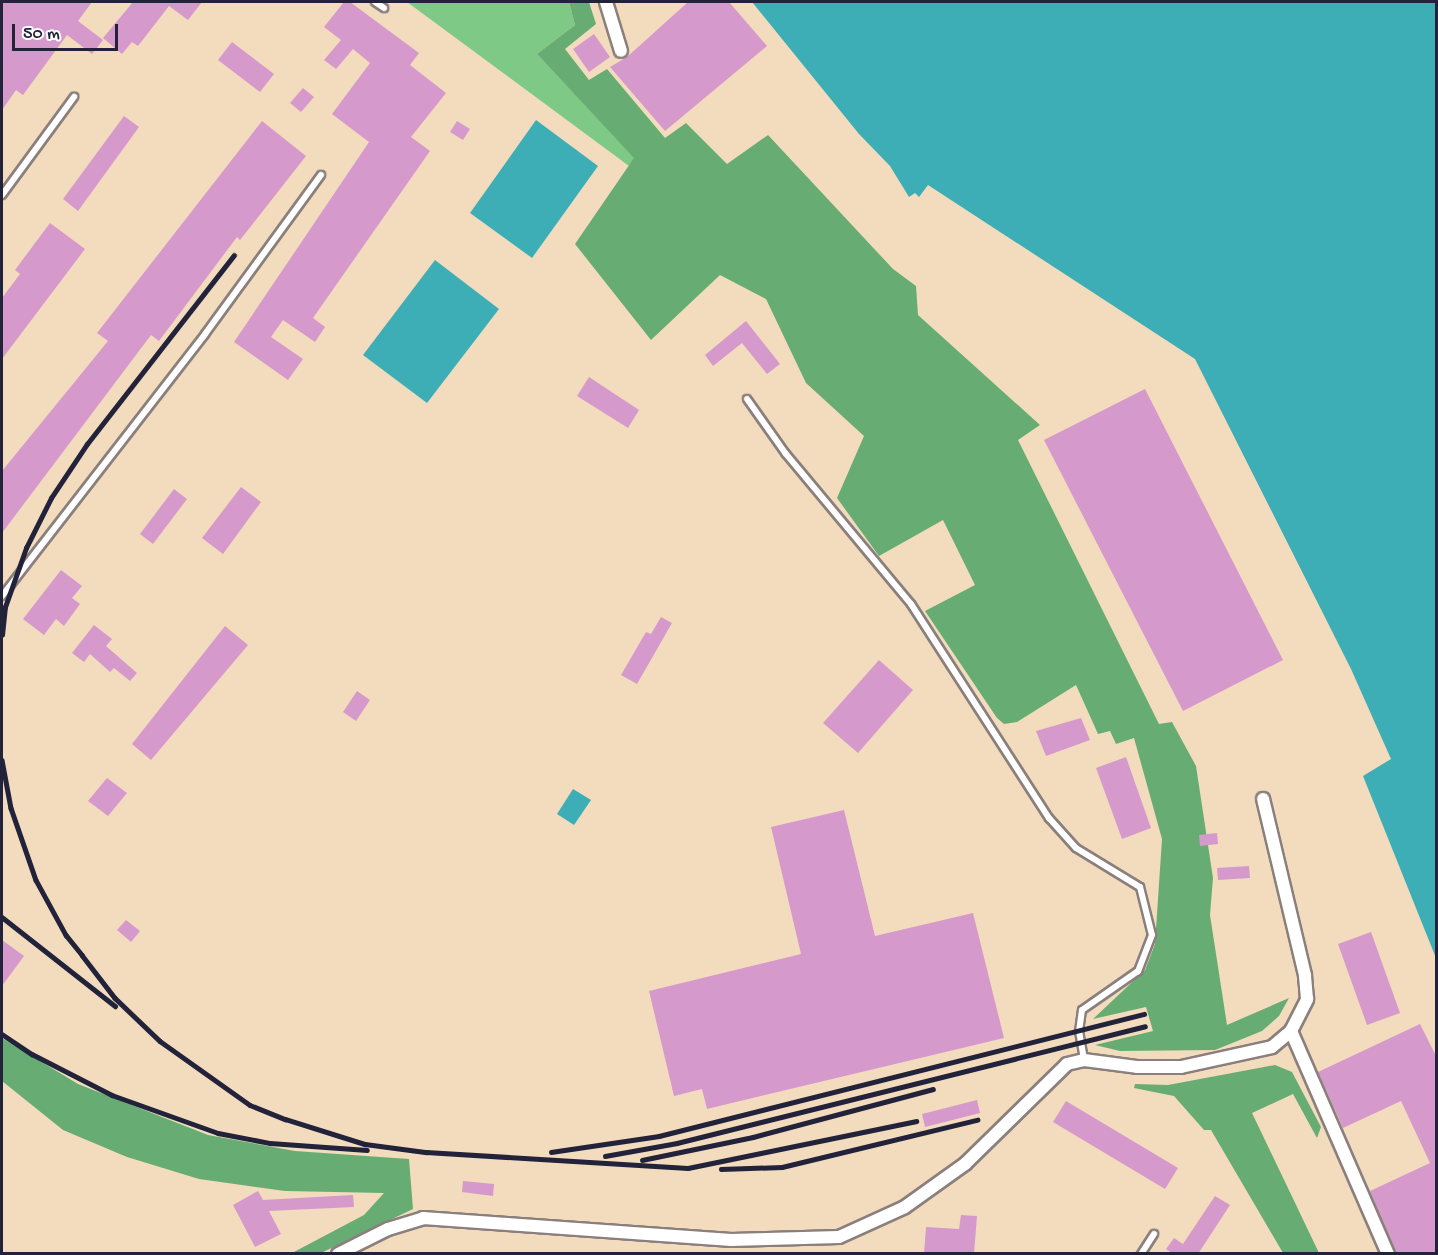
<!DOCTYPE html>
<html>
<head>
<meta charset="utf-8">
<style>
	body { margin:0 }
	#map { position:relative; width:1438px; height:1255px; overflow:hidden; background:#f2dcbd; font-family:"Gochi Hand",sans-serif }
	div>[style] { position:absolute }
	.green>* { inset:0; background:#7fc986 }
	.forest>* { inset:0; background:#67ad73 }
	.water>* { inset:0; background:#3daeb6 }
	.building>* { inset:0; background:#d699cc }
	.roads { filter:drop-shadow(2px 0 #8a7f7c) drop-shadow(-2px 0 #8a7f7c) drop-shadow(0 2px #8a7f7c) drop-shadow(0 -2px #8a7f7c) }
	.lane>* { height:6px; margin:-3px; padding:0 3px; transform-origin:3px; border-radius:3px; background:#fff }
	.street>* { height:12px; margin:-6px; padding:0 6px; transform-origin:6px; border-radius:6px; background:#fff }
	.rail>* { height:4.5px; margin:-2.25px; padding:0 2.25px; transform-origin:2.25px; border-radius:2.25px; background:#22223b }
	span { translate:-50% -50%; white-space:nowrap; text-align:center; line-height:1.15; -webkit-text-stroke:4.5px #fff; paint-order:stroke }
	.frame { position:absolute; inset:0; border:3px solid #22223b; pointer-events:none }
	.scale { position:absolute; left:12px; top:24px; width:106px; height:27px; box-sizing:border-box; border:3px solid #22223b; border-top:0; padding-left:8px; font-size:18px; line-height:21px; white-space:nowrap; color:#22223b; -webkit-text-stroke:4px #fff; paint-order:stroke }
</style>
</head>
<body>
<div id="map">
	<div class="green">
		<i style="clip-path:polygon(407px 2px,569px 2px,575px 25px,537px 54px,635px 158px,629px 166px)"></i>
	</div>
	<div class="forest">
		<i style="clip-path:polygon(569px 2px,589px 2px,596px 24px,565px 49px,589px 80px,607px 69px,665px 138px,686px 123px,727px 164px,768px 135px,893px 269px,916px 286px,918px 315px,1040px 425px,1018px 440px,1159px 724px,1172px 722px,1196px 766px,1213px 878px,1210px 915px,1227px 1025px,1289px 998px,1279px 1016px,1262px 1031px,1215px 1050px,1120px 1051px,1095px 1045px,1153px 1031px,1146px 1007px,1093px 1019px,1145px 970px,1155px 944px,1162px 839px,1134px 738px,1116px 744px,1110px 731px,1098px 734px,1076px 685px,1017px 722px,1004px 724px,997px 718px,925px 611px,975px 585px,943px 520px,879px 556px,837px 498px,864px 436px,806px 383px,766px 299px,720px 275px,651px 340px,575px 244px,634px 158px,537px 54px,575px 25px)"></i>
		<i style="clip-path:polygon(2px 1038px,78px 1084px,208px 1135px,295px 1151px,409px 1159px,413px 1209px,321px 1253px,292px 1253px,364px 1215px,384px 1193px,285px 1191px,199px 1179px,127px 1157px,63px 1130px,2px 1081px)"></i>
		<i style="clip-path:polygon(1275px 1065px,1292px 1072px,1321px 1127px,1317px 1138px,1293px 1094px,1252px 1113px,1319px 1253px,1283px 1253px,1211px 1130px,1204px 1130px,1174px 1096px,1134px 1088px,1135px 1084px,1168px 1085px)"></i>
	</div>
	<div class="water">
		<i style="clip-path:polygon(752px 2px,1436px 2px,1436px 958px,1363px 776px,1391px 759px,1351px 669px,1195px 359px,928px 185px,919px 197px,915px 193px,909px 197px,890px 166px,859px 134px)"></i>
		<i style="clip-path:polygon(536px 120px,598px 166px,532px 258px,470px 213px)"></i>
		<i style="clip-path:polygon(435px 260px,499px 309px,427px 403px,363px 355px)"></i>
		<i style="clip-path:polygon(573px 789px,591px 800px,574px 825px,557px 814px)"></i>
	</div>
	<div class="building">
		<i style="clip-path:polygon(2px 2px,92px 2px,78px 21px,103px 40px,92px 54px,67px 35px,23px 95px,16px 90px,2px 110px)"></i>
		<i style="clip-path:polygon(133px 2px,202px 2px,188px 20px,169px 6px,138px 46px,132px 42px,122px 54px,103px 38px)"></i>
		<i style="clip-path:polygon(344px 2px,350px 2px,419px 53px,410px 65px,446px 93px,411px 137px,430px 151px,313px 318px,325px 327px,315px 342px,283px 320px,271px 337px,303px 359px,288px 380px,234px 342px,369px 142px,332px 114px,370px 63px,353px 49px,336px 69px,324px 60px,341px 40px,324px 27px)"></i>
		<i style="clip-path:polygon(688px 2px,729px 2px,767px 46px,665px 131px,610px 67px,627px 57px)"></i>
		<i style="clip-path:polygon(594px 34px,610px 57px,589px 72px,573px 49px)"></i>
		<i style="clip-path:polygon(232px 42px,274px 74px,260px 92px,218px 60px)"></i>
		<i style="clip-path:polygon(303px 88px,314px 97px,301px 112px,290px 103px)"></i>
		<i style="clip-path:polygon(124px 116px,139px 127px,78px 211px,63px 199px)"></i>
		<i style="clip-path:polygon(262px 121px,306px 156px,240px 240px,237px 237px,159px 341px,151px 335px,2px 533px,2px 471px,108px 341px,97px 333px)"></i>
		<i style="clip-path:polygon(457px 121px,470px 129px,463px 140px,450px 132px)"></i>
		<i style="clip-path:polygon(50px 223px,85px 249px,2px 359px,2px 298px,20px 274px,15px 270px)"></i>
		<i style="clip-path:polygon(746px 321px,780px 364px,767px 374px,742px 343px,713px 366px,705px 355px)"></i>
		<i style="clip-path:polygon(589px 377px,639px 410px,628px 428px,577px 396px)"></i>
		<i style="clip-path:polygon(1145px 389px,1283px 660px,1183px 711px,1044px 440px)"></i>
		<i style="clip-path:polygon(241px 487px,261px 502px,223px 554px,202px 538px)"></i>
		<i style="clip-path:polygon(174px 489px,187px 499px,153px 544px,140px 534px)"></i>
		<i style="clip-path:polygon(61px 570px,82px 586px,72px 598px,80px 604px,64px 626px,56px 619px,44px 635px,23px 619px)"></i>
		<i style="clip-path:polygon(661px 617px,672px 623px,637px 684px,621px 675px,646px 632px,651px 634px)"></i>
		<i style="clip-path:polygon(94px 625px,112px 639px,106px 646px,137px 673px,130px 681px,114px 668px,110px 672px,90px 654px,84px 662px,72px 653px)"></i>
		<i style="clip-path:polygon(225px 626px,248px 645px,151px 760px,132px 744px)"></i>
		<i style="clip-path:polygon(879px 660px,913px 690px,858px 753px,823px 723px)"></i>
		<i style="clip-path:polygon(357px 691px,370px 700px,356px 721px,343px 712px)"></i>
		<i style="clip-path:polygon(1081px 718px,1090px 740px,1046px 756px,1036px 731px)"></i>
		<i style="clip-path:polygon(1126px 757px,1151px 828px,1122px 839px,1096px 768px)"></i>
		<i style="clip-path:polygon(107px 778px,127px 793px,108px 816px,88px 801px)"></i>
		<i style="clip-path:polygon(844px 810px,875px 936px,973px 913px,1004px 1038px,707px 1109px,702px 1089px,674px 1096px,649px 991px,801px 954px,771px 827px)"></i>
		<i style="clip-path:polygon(1217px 833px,1218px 844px,1200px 846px,1199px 835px)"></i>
		<i style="clip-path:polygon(1249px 866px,1250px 878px,1218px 880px,1217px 868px)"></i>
		<i style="clip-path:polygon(126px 920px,140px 931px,131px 942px,117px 930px)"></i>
		<i style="clip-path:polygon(1371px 932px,1400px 1013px,1367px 1025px,1338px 944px)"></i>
		<i style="clip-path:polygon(2px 940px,24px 956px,2px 986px)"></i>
		<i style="clip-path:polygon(1420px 1024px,1437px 1058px,1437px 1254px,1396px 1254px,1370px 1191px,1430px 1163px,1401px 1101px,1343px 1128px,1318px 1072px)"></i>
		<i style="clip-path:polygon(977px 1100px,980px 1113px,925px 1127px,922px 1114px)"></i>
		<i style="clip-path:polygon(1066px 1101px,1178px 1168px,1165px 1189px,1053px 1122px)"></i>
		<i style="clip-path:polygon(463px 1181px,494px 1184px,493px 1196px,462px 1192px)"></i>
		<i style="clip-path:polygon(258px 1191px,263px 1200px,353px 1195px,354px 1207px,269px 1211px,281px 1234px,255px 1247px,233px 1205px)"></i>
		<i style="clip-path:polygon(1215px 1196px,1230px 1205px,1198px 1254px,1173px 1254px,1166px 1249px,1174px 1238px,1183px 1244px)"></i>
		<i style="clip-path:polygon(961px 1215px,977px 1216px,974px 1254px,924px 1254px,926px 1227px,959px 1229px)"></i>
	</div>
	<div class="roads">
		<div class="lane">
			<i style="left:375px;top:2px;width:11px;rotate:34deg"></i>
			<i style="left:2px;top:195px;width:122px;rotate:-53.7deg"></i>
			<i style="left:747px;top:399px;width:67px;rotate:54.7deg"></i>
			<i style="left:786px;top:454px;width:195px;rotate:50.2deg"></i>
			<i style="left:911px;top:604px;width:255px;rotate:57.2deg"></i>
			<i style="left:1049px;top:818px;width:40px;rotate:48deg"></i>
			<i style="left:1076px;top:848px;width:75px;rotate:31.4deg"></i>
			<i style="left:1140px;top:887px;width:49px;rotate:76deg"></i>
			<i style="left:1152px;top:935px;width:39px;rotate:111deg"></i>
			<i style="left:1138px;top:971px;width:68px;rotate:145.1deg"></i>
			<i style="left:1082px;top:1010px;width:21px;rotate:98deg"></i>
			<i style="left:1079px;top:1031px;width:29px;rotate:80deg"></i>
			<i style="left:2px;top:596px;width:331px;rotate:-52.2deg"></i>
			<i style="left:205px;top:334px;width:197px;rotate:-53.9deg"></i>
			<i style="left:1141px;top:1254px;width:24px;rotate:-57deg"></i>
		</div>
		<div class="street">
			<i style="left:606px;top:2px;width:51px;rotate:73deg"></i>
			<i style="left:1291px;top:1031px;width:243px;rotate:66.5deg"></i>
			<i style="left:338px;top:1254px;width:56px;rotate:-26.6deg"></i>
			<i style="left:388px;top:1229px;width:37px;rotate:-17deg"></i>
			<i style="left:423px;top:1218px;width:309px;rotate:4.1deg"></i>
			<i style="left:731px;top:1240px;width:108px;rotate:-1.6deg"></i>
			<i style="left:839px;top:1237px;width:72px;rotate:-24.4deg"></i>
			<i style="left:905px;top:1207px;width:74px;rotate:-35.6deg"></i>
			<i style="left:965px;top:1164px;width:143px;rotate:-44.4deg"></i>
			<i style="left:1067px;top:1064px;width:17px;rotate:-13deg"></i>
			<i style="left:1084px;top:1060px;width:53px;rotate:7.5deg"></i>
			<i style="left:1137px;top:1067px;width:44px"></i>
			<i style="left:1181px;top:1067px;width:93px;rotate:-12.4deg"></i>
			<i style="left:1272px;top:1047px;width:25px;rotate:-40deg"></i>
			<i style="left:1291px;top:1031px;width:36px;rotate:-63deg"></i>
			<i style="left:1307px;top:999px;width:24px;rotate:-95deg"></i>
			<i style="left:1305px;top:975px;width:181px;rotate:-103.4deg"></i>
		</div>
	</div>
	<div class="rail">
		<i style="left:2px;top:635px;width:28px;rotate:-84deg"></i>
		<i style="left:5px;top:607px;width:63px;rotate:-70.4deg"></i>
		<i style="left:26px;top:548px;width:56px;rotate:-63.4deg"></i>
		<i style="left:51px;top:498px;width:65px;rotate:-56.3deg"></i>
		<i style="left:87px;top:444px;width:239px;rotate:-52.1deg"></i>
		<i style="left:2px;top:760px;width:49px;rotate:79.4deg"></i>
		<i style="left:11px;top:808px;width:76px;rotate:70.9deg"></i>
		<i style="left:36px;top:880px;width:63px;rotate:61.4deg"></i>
		<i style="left:66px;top:935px;width:26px;rotate:51deg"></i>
		<i style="left:82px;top:955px;width:54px;rotate:52.5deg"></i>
		<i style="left:115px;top:998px;width:62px;rotate:43.7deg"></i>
		<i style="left:160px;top:1041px;width:110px;rotate:35.4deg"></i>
		<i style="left:250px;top:1105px;width:38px;rotate:22deg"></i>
		<i style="left:285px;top:1119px;width:84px;rotate:17.4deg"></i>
		<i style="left:365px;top:1144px;width:62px;rotate:7.5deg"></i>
		<i style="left:426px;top:1152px;width:262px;rotate:3.5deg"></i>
		<i style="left:688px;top:1168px;width:233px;rotate:-11.6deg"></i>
		<i style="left:2px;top:917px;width:144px;rotate:38.2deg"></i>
		<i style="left:2px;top:1034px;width:36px;rotate:34deg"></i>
		<i style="left:32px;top:1054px;width:90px;rotate:27.1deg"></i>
		<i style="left:112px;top:1095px;width:113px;rotate:19.7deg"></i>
		<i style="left:218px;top:1133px;width:53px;rotate:10.9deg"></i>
		<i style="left:270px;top:1143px;width:97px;rotate:4.1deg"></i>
		<i style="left:551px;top:1152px;width:109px;rotate:-8.4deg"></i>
		<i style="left:659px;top:1136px;width:500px;rotate:-14.12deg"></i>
		<i style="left:605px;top:1156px;width:73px;rotate:-10.2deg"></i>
		<i style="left:677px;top:1143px;width:482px;rotate:-14deg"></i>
		<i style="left:642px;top:1160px;width:113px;rotate:-11.7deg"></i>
		<i style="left:753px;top:1137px;width:186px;rotate:-14.9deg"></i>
		<i style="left:721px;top:1169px;width:61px;rotate:-1.9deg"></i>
		<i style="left:782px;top:1167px;width:201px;rotate:-13.6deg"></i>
	</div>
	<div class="frame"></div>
	<div class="scale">50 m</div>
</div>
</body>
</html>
